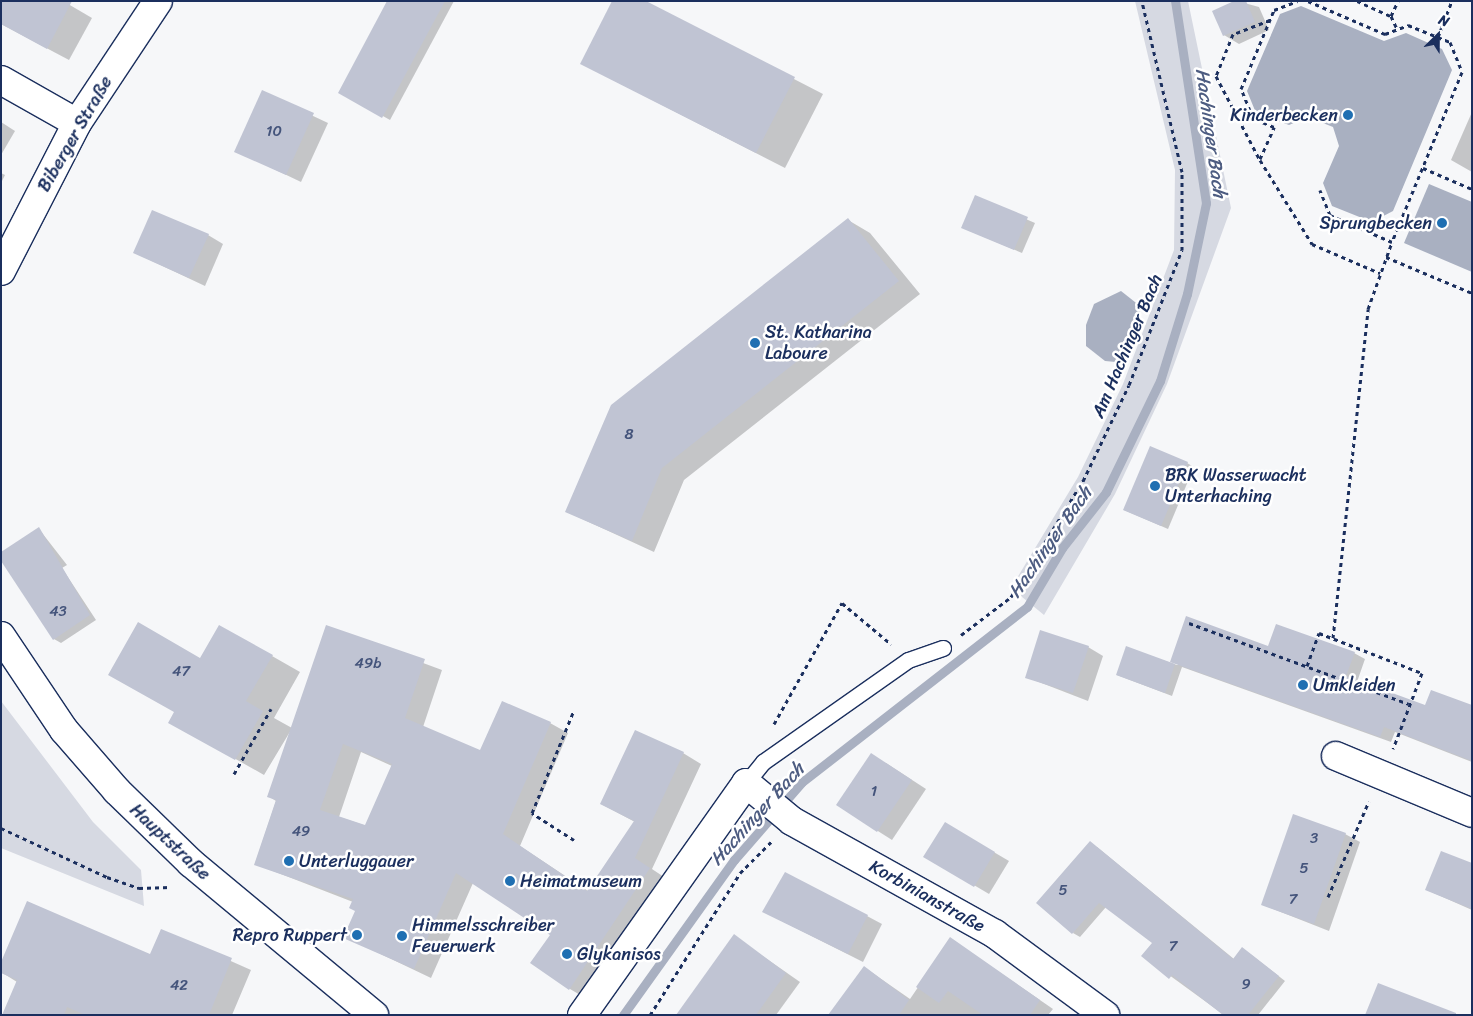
<!DOCTYPE html>
<html>
<head>
<meta charset="utf-8">
<style>
	body { margin:0 }
	#map { position:relative; width:1473px; height:1016px; overflow:hidden; background:#f6f7f9; font-family:Sriracha,sans-serif }
	div>[style] { position:absolute }
	.green>* { inset:0; background:#d6d9e2 }
	.water>* { inset:0; background:#a9b0c1 }
	.shadow>* { inset:0; background:#0003 }
	.stream>* { height:9px; margin:-4.5px; padding:0 4.5px; transform-origin:4.5px; border-radius:4.5px; background:#a9b0c1 }
	.building>* { inset:0; background:#c0c4d3 }
	.path>* { height:3px; margin-top:-1.5px; transform-origin:0; background:repeating-linear-gradient(90deg,#1b2f5e 0 4px,transparent 0 8px) }
	.roads { filter:drop-shadow(1px 0 #1b2f5e) drop-shadow(-1px 0 #1b2f5e) drop-shadow(0 1px #1b2f5e) drop-shadow(0 -1px #1b2f5e) }
	.lane>* { height:15px; margin:-7.5px; padding:0 7.5px; transform-origin:7.5px; border-radius:7.5px; background:#fff }
	.street>* { height:28px; margin:-14px; padding:0 14px; transform-origin:14px; border-radius:14px; background:#fff }
	.secondary>* { height:28px; margin:-14px; padding:0 14px; transform-origin:14px; border-radius:14px; background:#fff }
	.dots>* { width:14px; height:14px; translate:-50% -50%; box-sizing:border-box; border:2px solid #fff; border-radius:50% }
	span { translate:-50% -50%; white-space:nowrap; text-align:center; line-height:1.15; -webkit-text-stroke:5px #fff; paint-order:stroke }
	.number-label { font-size:15px; color:#44547b }
	.number-label span { -webkit-text-stroke-width:0 }
	.poi-label { font-size:18px; color:#1b2f5e }
	.right { translate:-100% -50%; text-align:right }
	.left { translate:0 -50%; text-align:left }
	.street-label { font-size:18px; color:#1b2f5e }
	.water-label { font-size:19px; color:#4d5c81; font-style:italic }
	.frame { position:absolute; inset:0; border:2px solid #1b2f5e; pointer-events:none }
	.north { position:absolute; left:1413px; top:10px; width:50px; height:50px; -webkit-text-stroke:4px #fff; paint-order:stroke; rotate:23deg; font-size:14px; font-weight:700; line-height:20px; text-align:center; color:#1b2f5e }
	.north::after { content:''; display:block; margin:auto; width:18px; height:22px; background:#1b2f5e; clip-path:polygon(50% 0,100% 100%,50% 72%,0 100%) }
</style>
</head>
<body>
<div id="map">
	<div class="green">
		<i style="clip-path:polygon(1135px 1px,1188px 1px,1231px 208px,1167px 384px,1115px 494px,1044px 615px,1011px 588px,1078px 477px,1123px 384px,1174px 250px,1175px 170px)"></i>
		<i style="clip-path:polygon(1px 701px,93px 822px,141px 870px,144px 906px,1px 848px)"></i>
	</div>
	<div class="water">
		<i style="clip-path:polygon(1301px 6px,1384px 41px,1406px 33px,1442px 49px,1452px 70px,1393px 211px,1372px 222px,1332px 206px,1323px 183px,1339px 146px,1333px 127px,1308px 117px,1289px 125px,1256px 113px,1247px 91px,1280px 14px)"></i>
		<i style="clip-path:polygon(1429px 184px,1472px 202px,1472px 272px,1404px 243px)"></i>
		<i style="clip-path:polygon(1121px 291px,1140px 306px,1139px 334px,1127px 363px,1105px 361px,1086px 346px,1086px 325px,1094px 304px)"></i>
	</div>
	<div class="shadow">
		<i style="clip-path:polygon(63px 1px,92px 18px,69px 60px,1px 24px)"></i>
		<i style="clip-path:polygon(388px 1px,454px 1px,390px 120px,340px 92px)"></i>
		<i style="clip-path:polygon(643px 1px,823px 94px,785px 168px,582px 64px)"></i>
		<i style="clip-path:polygon(1237px 1px,1259px 7px,1269px 30px,1239px 44px,1224px 35px)"></i>
		<i style="clip-path:polygon(262px 92px,328px 123px,301px 182px,236px 151px)"></i>
		<i style="clip-path:polygon(1472px 112px,1472px 172px,1451px 160px)"></i>
		<i style="clip-path:polygon(1px 122px,15px 131px,1px 155px)"></i>
		<i style="clip-path:polygon(1px 173px,5px 175px,1px 183px)"></i>
		<i style="clip-path:polygon(976px 197px,1035px 223px,1022px 253px,970px 231px)"></i>
		<i style="clip-path:polygon(848px 220px,870px 233px,920px 294px,684px 480px,654px 552px,567px 512px)"></i>
		<i style="clip-path:polygon(208px 235px,223px 244px,205px 286px,135px 253px)"></i>
		<i style="clip-path:polygon(1187px 463px,1194px 467px,1168px 529px,1124px 510px)"></i>
		<i style="clip-path:polygon(39px 529px,67px 565px,62px 568px,96px 620px,61px 643px,54px 639px)"></i>
		<i style="clip-path:polygon(evenodd,326px 627px,442px 670px,423px 727px,481px 752px,550px 723px,568px 733px,520px 846px,588px 891px,635px 822px,601px 804px,683px 753px,701px 764px,652px 869px,667px 879px,587px 999px,570px 989px,551px 935px,473px 883px,431px 978px,345px 937px,357px 911px,353px 902px,255px 864px,276px 801px,268px 796px,291px 730px,264px 775px,170px 722px,200px 660px,272px 656px,300px 672px,274px 718px,292px 728px,326px 627px,361px 752px,392px 766px,366px 826px,339px 817px,361px 752px)"></i>
		<i style="clip-path:polygon(1088px 647px,1103px 656px,1088px 701px,1026px 677px)"></i>
		<i style="clip-path:polygon(1127px 648px,1177px 665px,1269px 648px,1354px 653px,1365px 659px,1357px 682px,1426px 706px,1472px 707px,1472px 762px,1395px 732px,1391px 742px,1182px 667px,1172px 696px,1117px 675px)"></i>
		<i style="clip-path:polygon(886px 763px,926px 789px,892px 840px,837px 805px)"></i>
		<i style="clip-path:polygon(946px 824px,1009px 861px,989px 894px,925px 856px)"></i>
		<i style="clip-path:polygon(1345px 834px,1360px 842px,1329px 931px,1263px 905px)"></i>
		<i style="clip-path:polygon(1097px 847px,1234px 959px,1249px 953px,1285px 981px,1258px 1015px,1224px 1015px,1143px 956px,1154px 943px,1106px 907px,1080px 937px,1073px 933px)"></i>
		<i style="clip-path:polygon(1472px 864px,1472px 910px,1427px 890px)"></i>
		<i style="clip-path:polygon(764px 912px,867px 916px,882px 924px,863px 962px)"></i>
		<i style="clip-path:polygon(161px 930px,251px 970px,232px 1015px,3px 1015px,17px 982px,1px 972px,151px 956px)"></i>
		<i style="clip-path:polygon(734px 936px,800px 982px,776px 1015px,677px 1015px)"></i>
		<i style="clip-path:polygon(951px 939px,1053px 1009px,1048px 1015px,829px 1015px,864px 967px,910px 999px)"></i>
	</div>
	<div class="stream">
		<i style="left:623px;top:1015px;width:191px;rotate:-54.4deg"></i>
		<i style="left:734px;top:860px;width:103px;rotate:-48.9deg"></i>
		<i style="left:802px;top:782px;width:285px;rotate:-37.9deg"></i>
		<i style="left:1027px;top:607px;width:69px;rotate:-59.3deg"></i>
		<i style="left:1062px;top:548px;width:71px;rotate:-51.8deg"></i>
		<i style="left:1106px;top:492px;width:123px;rotate:-64.1deg"></i>
		<i style="left:1160px;top:381px;width:91px;rotate:-72.8deg"></i>
		<i style="left:1187px;top:294px;width:93px;rotate:-78.2deg"></i>
		<i style="left:1206px;top:203px;width:204px;rotate:-98.7deg"></i>
	</div>
	<div class="building">
		<i style="clip-path:polygon(1px 1px,72px 1px,47px 49px,1px 24px)"></i>
		<i style="clip-path:polygon(387px 1px,445px 1px,382px 118px,338px 93px)"></i>
		<i style="clip-path:polygon(612px 1px,646px 1px,795px 77px,756px 153px,580px 64px)"></i>
		<i style="clip-path:polygon(1234px 1px,1246px 1px,1255px 22px,1223px 36px,1212px 11px)"></i>
		<i style="clip-path:polygon(262px 90px,314px 113px,286px 175px,234px 152px)"></i>
		<i style="clip-path:polygon(975px 195px,1028px 217px,1014px 250px,961px 228px)"></i>
		<i style="clip-path:polygon(152px 210px,209px 234px,189px 278px,133px 253px)"></i>
		<i style="clip-path:polygon(848px 218px,899px 281px,662px 468px,632px 541px,565px 512px,611px 405px)"></i>
		<i style="clip-path:polygon(1150px 446px,1188px 462px,1161px 526px,1123px 510px)"></i>
		<i style="clip-path:polygon(39px 527px,90px 615px,53px 640px,1px 561px,1px 552px)"></i>
		<i style="clip-path:polygon(1186px 616px,1268px 646px,1276px 624px,1355px 652px,1346px 676px,1425px 705px,1431px 690px,1472px 705px,1472px 761px,1384px 727px,1380px 737px,1170px 662px)"></i>
		<i style="clip-path:polygon(138px 622px,200px 658px,219px 625px,273px 655px,246px 701px,263px 711px,235px 760px,168px 723px,174px 712px,108px 675px)"></i>
		<i style="clip-path:polygon(evenodd,326px 625px,425px 659px,405px 718px,480px 750px,502px 701px,551px 722px,503px 834px,587px 891px,634px 821px,600px 804px,635px 730px,684px 752px,635px 858px,650px 868px,569px 990px,530px 963px,550px 935px,456px 873px,414px 969px,343px 938px,355px 911px,349px 908px,353px 899px,254px 865px,276px 800px,267px 797px,326px 625px,343px 744px,392px 764px,365px 825px,320px 810px,343px 744px)"></i>
		<i style="clip-path:polygon(1040px 630px,1089px 646px,1073px 693px,1025px 678px)"></i>
		<i style="clip-path:polygon(1126px 646px,1175px 664px,1165px 693px,1116px 675px)"></i>
		<i style="clip-path:polygon(871px 753px,912px 780px,877px 832px,836px 805px)"></i>
		<i style="clip-path:polygon(1293px 814px,1346px 833px,1314px 924px,1261px 905px)"></i>
		<i style="clip-path:polygon(945px 822px,995px 852px,974px 887px,923px 857px)"></i>
		<i style="clip-path:polygon(1090px 841px,1233px 959px,1242px 947px,1279px 976px,1248px 1015px,1223px 1015px,1172px 975px,1169px 979px,1141px 956px,1152px 943px,1099px 903px,1072px 934px,1036px 903px)"></i>
		<i style="clip-path:polygon(1441px 851px,1472px 863px,1472px 909px,1425px 890px)"></i>
		<i style="clip-path:polygon(785px 872px,868px 915px,848px 954px,762px 912px)"></i>
		<i style="clip-path:polygon(27px 901px,150px 954px,161px 929px,232px 958px,209px 1015px,85px 1015px,67px 1007px,64px 1015px,2px 1015px,17px 980px,1px 973px,1px 962px)"></i>
		<i style="clip-path:polygon(734px 934px,786px 973px,756px 1015px,676px 1015px)"></i>
		<i style="clip-path:polygon(950px 937px,1040px 1000px,1030px 1015px,983px 1015px,948px 991px,939px 1003px,916px 987px)"></i>
		<i style="clip-path:polygon(864px 966px,909px 1000px,899px 1015px,828px 1015px)"></i>
		<i style="clip-path:polygon(1378px 983px,1456px 1013px,1456px 1015px,1365px 1015px)"></i>
	</div>
	<div class="path">
		<i style="left:1308px;top:1px;width:84px;rotate:23.2deg"></i>
		<i style="left:1385px;top:34px;width:25px;rotate:-21deg"></i>
		<i style="left:1408px;top:25px;width:45px;rotate:22deg"></i>
		<i style="left:1450px;top:42px;width:32px;rotate:68deg"></i>
		<i style="left:1462px;top:72px;width:184px;rotate:112.4deg"></i>
		<i style="left:1392px;top:242px;width:68px;rotate:-156.5deg"></i>
		<i style="left:1330px;top:215px;width:27px;rotate:-112deg"></i>
		<i style="left:1357px;top:1px;width:37px;rotate:24deg"></i>
		<i style="left:1391px;top:16px;width:17px;rotate:-65deg"></i>
		<i style="left:1391px;top:16px;width:14px;rotate:65deg"></i>
		<i style="left:1270px;top:20px;width:40px;rotate:159deg"></i>
		<i style="left:1233px;top:34px;width:45px;rotate:112deg"></i>
		<i style="left:1216px;top:76px;width:95px;rotate:62.4deg"></i>
		<i style="left:1260px;top:160px;width:99px;rotate:58.2deg"></i>
		<i style="left:1312px;top:244px;width:74px;rotate:23.1deg"></i>
		<i style="left:1438px;top:37px;width:39px;rotate:-69deg"></i>
		<i style="left:1260px;top:159px;width:35px;rotate:-66deg"></i>
		<i style="left:1274px;top:127px;width:23px;rotate:-157deg"></i>
		<i style="left:1253px;top:118px;width:31px;rotate:-112deg"></i>
		<i style="left:1241px;top:89px;width:86px;rotate:-67.3deg"></i>
		<i style="left:1274px;top:10px;width:25px;rotate:-21deg"></i>
		<i style="left:1423px;top:168px;width:53px;rotate:23.2deg"></i>
		<i style="left:1386px;top:257px;width:93px;rotate:22.7deg"></i>
		<i style="left:1189px;top:623px;width:234px;rotate:20.2deg"></i>
		<i style="left:961px;top:635px;width:63px;rotate:-37.2deg"></i>
		<i style="left:1011px;top:597px;width:137px;rotate:-58.2deg"></i>
		<i style="left:1083px;top:481px;width:106px;rotate:-64.4deg"></i>
		<i style="left:1129px;top:385px;width:145px;rotate:-68.6deg"></i>
		<i style="left:1182px;top:250px;width:78px;rotate:-90deg"></i>
		<i style="left:1182px;top:172px;width:176px;rotate:-103.2deg"></i>
		<i style="left:1333px;top:638px;width:331px;rotate:-83.9deg"></i>
		<i style="left:1368px;top:309px;width:71px;rotate:-70.3deg"></i>
		<i style="left:1307px;top:666px;width:35px;rotate:-70deg"></i>
		<i style="left:1319px;top:633px;width:110px;rotate:21.2deg"></i>
		<i style="left:1422px;top:673px;width:81px;rotate:110.9deg"></i>
		<i style="left:774px;top:724px;width:139px;rotate:-60.7deg"></i>
		<i style="left:842px;top:603px;width:64px;rotate:39.9deg"></i>
		<i style="left:234px;top:774px;width:75px;rotate:-60.4deg"></i>
		<i style="left:1px;top:828px;width:117px;rotate:24.8deg"></i>
		<i style="left:107px;top:877px;width:34px;rotate:19deg"></i>
		<i style="left:139px;top:888px;width:32px;rotate:-2deg"></i>
		<i style="left:574px;top:840px;width:50px;rotate:-147.3deg"></i>
		<i style="left:532px;top:813px;width:111px;rotate:-67.8deg"></i>
		<i style="left:1328px;top:897px;width:104px;rotate:-66.9deg"></i>
		<i style="left:650px;top:1015px;width:168px;rotate:-57.6deg"></i>
		<i style="left:740px;top:873px;width:44px;rotate:-45deg"></i>
	</div>
	<div class="roads">
		<div class="lane">
			<i style="left:746px;top:783px;width:27px;rotate:-51deg"></i>
			<i style="left:763px;top:762px;width:177px;rotate:-35.1deg"></i>
			<i style="left:908px;top:660px;width:37px;rotate:-19deg"></i>
		</div>
		<div class="street">
			<i style="left:1px;top:80px;width:87px;rotate:29.5deg"></i>
			<i style="left:1336px;top:756px;width:147px;rotate:22.7deg"></i>
			<i style="left:582px;top:1015px;width:284px;rotate:-54.7deg"></i>
			<i style="left:746px;top:783px;width:60px;rotate:39.6deg"></i>
			<i style="left:792px;top:821px;width:232px;rotate:29.1deg"></i>
			<i style="left:995px;top:934px;width:137px;rotate:36.4deg"></i>
		</div>
		<div class="secondary">
			<i style="left:1px;top:271px;width:166px;rotate:-62.8deg"></i>
			<i style="left:77px;top:123px;width:146px;rotate:-56.4deg"></i>
			<i style="left:1px;top:636px;width:113px;rotate:56.2deg"></i>
			<i style="left:64px;top:730px;width:81px;rotate:49deg"></i>
			<i style="left:117px;top:791px;width:103px;rotate:44.2deg"></i>
			<i style="left:191px;top:863px;width:238px;rotate:39.7deg"></i>
		</div>
	</div>
	<div class="dots">
		<i style="left:1348px;top:115px;background:#1f6fb2"></i>
		<i style="left:1442px;top:223px;background:#1f6fb2"></i>
		<i style="left:755px;top:343px;background:#1f6fb2"></i>
		<i style="left:1155px;top:486px;background:#1f6fb2"></i>
		<i style="left:1303px;top:685px;background:#1f6fb2"></i>
		<i style="left:289px;top:861px;background:#1f6fb2"></i>
		<i style="left:510px;top:881px;background:#1f6fb2"></i>
		<i style="left:357px;top:935px;background:#1f6fb2"></i>
		<i style="left:402px;top:936px;background:#1f6fb2"></i>
		<i style="left:567px;top:954px;background:#1f6fb2"></i>
	</div>
	<div class="number-label">
		<span style="left:274px;top:132px">10</span>
		<span style="left:629px;top:435px">8</span>
		<span style="left:58px;top:612px">43</span>
		<span style="left:368px;top:664px">49b</span>
		<span style="left:181px;top:672px">47</span>
		<span style="left:874px;top:792px">1</span>
		<span style="left:301px;top:832px">49</span>
		<span style="left:1314px;top:839px">3</span>
		<span style="left:1304px;top:869px">5</span>
		<span style="left:1063px;top:891px">5</span>
		<span style="left:1293px;top:900px">7</span>
		<span style="left:1173px;top:947px">7</span>
		<span style="left:1246px;top:985px">9</span>
		<span style="left:179px;top:986px">42</span>
	</div>
	<div class="poi-label">
		<span class="right" style="left:1338px;top:115px">Kinderbecken</span>
		<span class="right" style="left:1432px;top:223px">Sprungbecken</span>
		<span class="left" style="left:765px;top:343px">St. Katharina<br>Laboure</span>
		<span class="left" style="left:1165px;top:486px">BRK Wasserwacht<br>Unterhaching</span>
		<span class="left" style="left:1313px;top:685px">Umkleiden</span>
		<span class="left" style="left:299px;top:861px">Unterluggauer</span>
		<span class="left" style="left:520px;top:881px">Heimatmuseum</span>
		<span class="left" style="left:412px;top:936px">Himmelsschreiber<br>Feuerwerk</span>
		<span class="right" style="left:347px;top:935px">Repro Ruppert</span>
		<span class="left" style="left:577px;top:954px">Glykanisos</span>
	</div>
	<div class="street-label">
		<span style="left:75px;top:134px;rotate:-60deg">Biberger Straße</span>
		<span style="left:1127px;top:346px;rotate:-67deg">Am Hachinger Bach</span>
		<span style="left:170px;top:842px;rotate:43deg">Hauptstraße</span>
		<span style="left:927px;top:896px;rotate:29deg">Korbinianstraße</span>
	</div>
	<div class="water-label">
		<span style="left:1211px;top:133px;rotate:82deg">Hachinger Bach</span>
		<span style="left:1050px;top:542px;rotate:-55deg">Hachinger Bach</span>
		<span style="left:757px;top:814px;rotate:-48deg">Hachinger Bach</span>
	</div>
	<div class="frame"></div>
	<div class="north">N</div>
</div>
</body>
</html>
